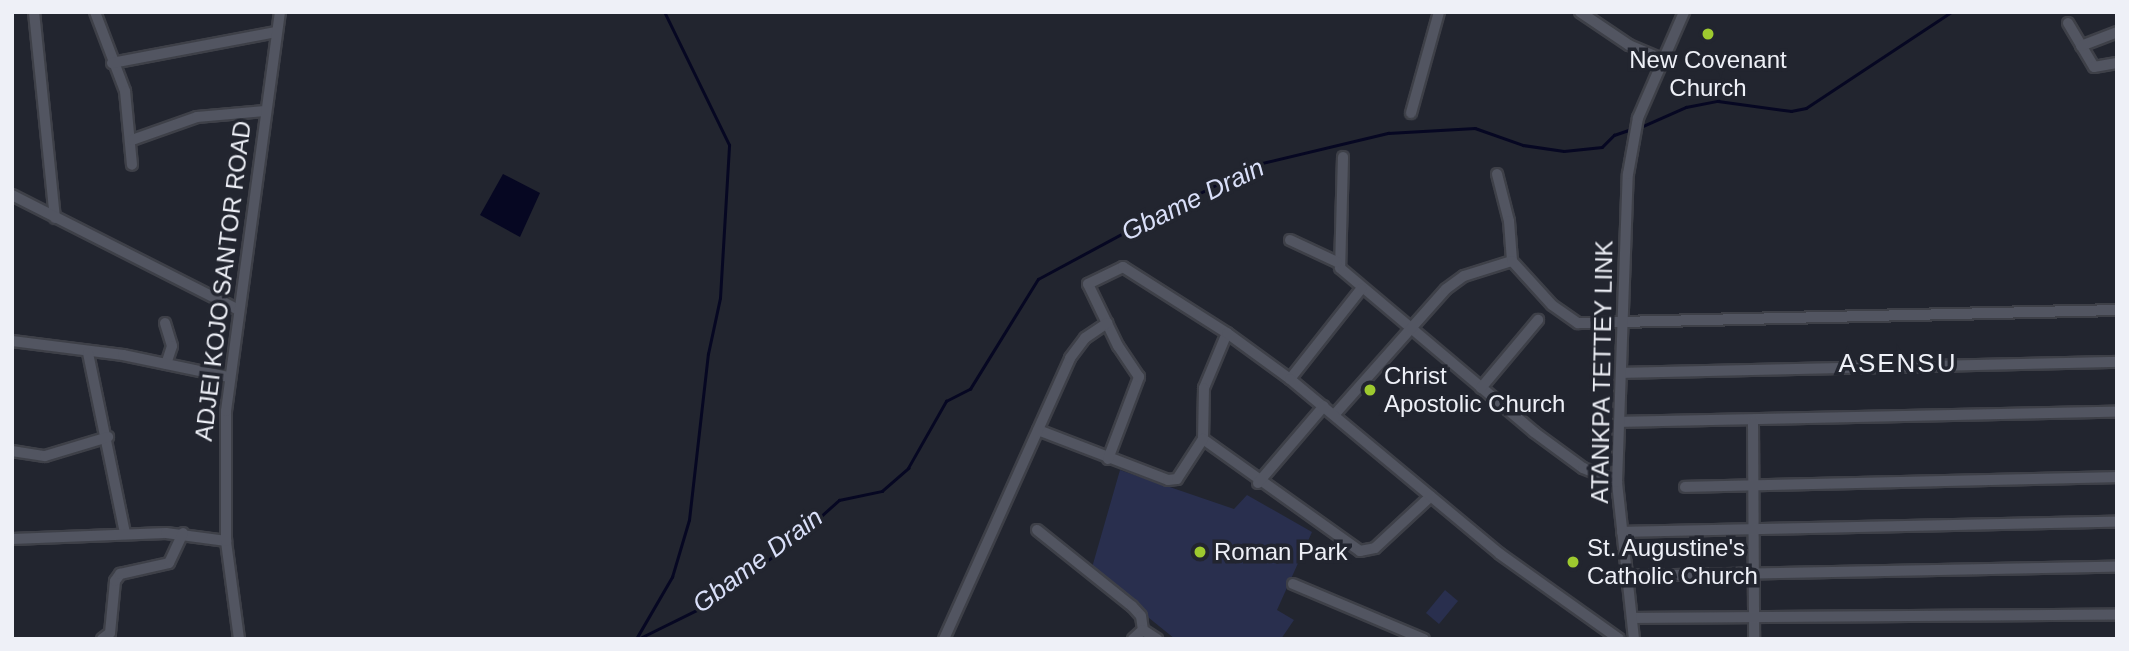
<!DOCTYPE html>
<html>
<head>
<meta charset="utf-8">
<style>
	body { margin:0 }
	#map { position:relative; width:2129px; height:651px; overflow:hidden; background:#22252f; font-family:Arial,sans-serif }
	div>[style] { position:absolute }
	.green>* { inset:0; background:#292f4e }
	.water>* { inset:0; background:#060722 }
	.stream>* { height:2.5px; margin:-1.25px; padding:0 1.25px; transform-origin:1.25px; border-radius:1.25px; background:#060722 }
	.roads { filter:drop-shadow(2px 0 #3e4048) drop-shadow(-2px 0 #3e4048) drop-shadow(0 2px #3e4048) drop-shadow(0 -2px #3e4048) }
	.minor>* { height:10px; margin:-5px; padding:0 5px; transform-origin:5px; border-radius:5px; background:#525561 }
	.dots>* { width:19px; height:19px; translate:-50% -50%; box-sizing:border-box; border:4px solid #22252f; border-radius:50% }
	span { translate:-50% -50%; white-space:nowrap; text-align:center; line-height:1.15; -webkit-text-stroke:7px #22252f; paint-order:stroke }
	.poi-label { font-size:24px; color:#eef0f7 }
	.left { translate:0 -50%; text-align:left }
	.street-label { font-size:24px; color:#eef0f7 }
	.water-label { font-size:26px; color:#d9dff8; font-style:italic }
	.neighbourhood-label { font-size:26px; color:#eef0f7; letter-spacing:2px }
	.frame { position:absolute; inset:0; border:14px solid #eef0f7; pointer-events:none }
</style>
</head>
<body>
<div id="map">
	<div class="green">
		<i style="clip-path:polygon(1120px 470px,1234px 509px,1247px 495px,1312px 532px,1277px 610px,1294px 620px,1281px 639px,1175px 639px,1091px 571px)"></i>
		<i style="clip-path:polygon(1445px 590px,1458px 601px,1439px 624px,1426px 613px)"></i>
	</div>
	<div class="water">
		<i style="clip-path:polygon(503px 174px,540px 193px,520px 237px,480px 215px)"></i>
	</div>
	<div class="stream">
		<i style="left:1641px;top:127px;width:49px;rotate:-24deg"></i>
		<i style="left:1686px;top:107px;width:33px;rotate:-11deg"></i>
		<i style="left:1718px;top:101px;width:74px;rotate:7.8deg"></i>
		<i style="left:1791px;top:111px;width:15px;rotate:-11deg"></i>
		<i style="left:1806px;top:108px;width:174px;rotate:-33.5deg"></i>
		<i style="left:636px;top:639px;width:72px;rotate:-59.9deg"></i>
		<i style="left:672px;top:577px;width:59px;rotate:-73.4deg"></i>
		<i style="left:689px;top:520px;width:167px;rotate:-83.5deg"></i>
		<i style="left:708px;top:354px;width:57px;rotate:-77.9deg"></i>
		<i style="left:720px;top:298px;width:153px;rotate:-86.6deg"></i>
		<i style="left:729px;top:145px;width:148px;rotate:-116deg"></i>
		<i style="left:638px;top:639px;width:72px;rotate:-26.2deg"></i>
		<i style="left:703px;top:607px;width:106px;rotate:-35.8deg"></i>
		<i style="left:789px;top:545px;width:67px;rotate:-42deg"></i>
		<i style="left:839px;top:500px;width:44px;rotate:-11.8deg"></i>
		<i style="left:882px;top:491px;width:35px;rotate:-41deg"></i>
		<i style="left:908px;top:468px;width:77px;rotate:-60.4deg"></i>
		<i style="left:946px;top:401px;width:27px;rotate:-27deg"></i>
		<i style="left:970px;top:389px;width:129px;rotate:-58.3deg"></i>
		<i style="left:1038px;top:279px;width:150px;rotate:-28.3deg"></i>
		<i style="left:1170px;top:208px;width:98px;rotate:-26.6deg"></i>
		<i style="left:1258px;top:164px;width:134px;rotate:-13.4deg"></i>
		<i style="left:1388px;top:133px;width:87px;rotate:-3.3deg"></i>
		<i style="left:1475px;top:128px;width:51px;rotate:19.5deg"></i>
		<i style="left:1523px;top:145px;width:41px;rotate:8.3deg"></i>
		<i style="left:1564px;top:151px;width:38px;rotate:-6deg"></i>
		<i style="left:1602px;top:147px;width:17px;rotate:-45deg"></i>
		<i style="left:1614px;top:135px;width:21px;rotate:-19deg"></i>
	</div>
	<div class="roads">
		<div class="minor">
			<i style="left:34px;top:12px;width:207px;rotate:84.2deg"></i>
			<i style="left:95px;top:12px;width:85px;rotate:69.2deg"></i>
			<i style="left:125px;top:91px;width:74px;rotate:84.6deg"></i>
			<i style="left:1580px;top:12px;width:59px;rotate:34deg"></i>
			<i style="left:1629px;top:45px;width:36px;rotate:23deg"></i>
			<i style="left:2068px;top:23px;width:51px;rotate:59.4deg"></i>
			<i style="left:2094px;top:67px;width:23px;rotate:-10deg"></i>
			<i style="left:2081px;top:46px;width:39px;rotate:-21deg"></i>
			<i style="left:112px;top:63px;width:167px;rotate:-10.7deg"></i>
			<i style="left:1411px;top:113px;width:105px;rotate:-74.5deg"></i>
			<i style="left:132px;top:140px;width:69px;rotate:-19.5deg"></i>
			<i style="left:197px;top:117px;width:68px;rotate:-5deg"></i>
			<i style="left:1343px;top:157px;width:111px;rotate:91.5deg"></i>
			<i style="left:1340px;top:268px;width:254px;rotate:40.2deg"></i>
			<i style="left:1534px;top:432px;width:61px;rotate:36.3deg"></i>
			<i style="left:1583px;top:468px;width:37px;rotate:22deg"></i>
			<i style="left:1497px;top:174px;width:49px;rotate:75.7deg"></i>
			<i style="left:1509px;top:221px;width:40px;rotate:85.7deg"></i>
			<i style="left:12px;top:195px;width:252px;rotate:26.9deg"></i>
			<i style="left:1290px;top:240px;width:52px;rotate:25.1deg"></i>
			<i style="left:165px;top:323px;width:24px;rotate:73deg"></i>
			<i style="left:172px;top:346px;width:19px;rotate:108deg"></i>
			<i style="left:1227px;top:333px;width:60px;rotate:112.7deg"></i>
			<i style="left:1204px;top:388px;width:51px;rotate:91.1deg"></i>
			<i style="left:1203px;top:439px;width:193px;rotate:35.5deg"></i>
			<i style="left:1360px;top:551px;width:15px;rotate:-11deg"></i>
			<i style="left:1375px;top:548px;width:76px;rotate:-42.9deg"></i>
			<i style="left:12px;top:341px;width:112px;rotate:7.2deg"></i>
			<i style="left:123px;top:355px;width:107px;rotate:11.8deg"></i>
			<i style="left:88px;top:353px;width:184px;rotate:78.4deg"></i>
			<i style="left:1622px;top:373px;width:495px;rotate:-1.3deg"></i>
			<i style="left:1290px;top:379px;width:115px;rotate:-51.7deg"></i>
			<i style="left:1481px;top:388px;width:89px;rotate:-50deg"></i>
			<i style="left:1335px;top:414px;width:167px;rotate:-48.4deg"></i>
			<i style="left:1446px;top:289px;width:22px;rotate:-36deg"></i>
			<i style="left:1464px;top:276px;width:50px;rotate:-17.4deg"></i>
			<i style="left:1512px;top:261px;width:59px;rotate:47.7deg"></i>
			<i style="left:1552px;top:305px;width:32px;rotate:35deg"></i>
			<i style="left:1578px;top:323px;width:539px;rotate:-1.38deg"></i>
			<i style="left:1619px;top:422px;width:498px;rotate:-1.2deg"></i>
			<i style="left:1753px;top:422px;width:217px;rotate:89.7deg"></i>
			<i style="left:1038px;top:430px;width:139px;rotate:21deg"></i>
			<i style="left:1168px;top:480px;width:9px;rotate:-6deg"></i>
			<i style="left:1177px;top:479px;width:48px;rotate:-57deg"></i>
			<i style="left:12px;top:451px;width:33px;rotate:9deg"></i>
			<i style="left:45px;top:456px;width:66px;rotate:-16.8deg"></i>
			<i style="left:1108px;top:459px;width:88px;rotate:-69.3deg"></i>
			<i style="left:1139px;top:377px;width:37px;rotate:-124deg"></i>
			<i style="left:1118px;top:346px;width:69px;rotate:-115.8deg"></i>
			<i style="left:1088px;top:284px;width:39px;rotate:-26deg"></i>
			<i style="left:1123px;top:267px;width:123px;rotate:32.4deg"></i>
			<i style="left:1227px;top:333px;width:78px;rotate:36.1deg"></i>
			<i style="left:1290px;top:379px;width:273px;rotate:39.8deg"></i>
			<i style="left:1500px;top:554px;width:146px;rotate:35.5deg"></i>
			<i style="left:1258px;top:483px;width:101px;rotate:-49.4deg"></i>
			<i style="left:1685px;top:487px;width:432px;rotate:-1.3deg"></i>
			<i style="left:1037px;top:530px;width:122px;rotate:38.7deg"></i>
			<i style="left:1132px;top:606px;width:13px;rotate:48deg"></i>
			<i style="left:1141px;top:616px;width:14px;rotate:82deg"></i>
			<i style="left:1622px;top:532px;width:495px;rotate:-1.2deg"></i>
			<i style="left:12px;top:539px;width:154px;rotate:-2.2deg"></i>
			<i style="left:166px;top:533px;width:61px;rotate:7.6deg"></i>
			<i style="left:1627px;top:576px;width:490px;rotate:-1.1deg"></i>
			<i style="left:1293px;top:584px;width:142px;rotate:22.8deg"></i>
			<i style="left:1632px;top:618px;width:485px;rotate:-0.4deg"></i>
			<i style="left:102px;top:639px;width:10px;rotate:-37deg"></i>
			<i style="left:110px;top:633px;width:52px;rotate:-84.5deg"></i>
			<i style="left:115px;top:581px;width:9px;rotate:-54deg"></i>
			<i style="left:120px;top:574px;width:50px;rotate:-12.7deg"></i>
			<i style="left:169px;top:563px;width:33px;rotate:-65deg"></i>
			<i style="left:239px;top:639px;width:99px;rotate:-97.6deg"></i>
			<i style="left:226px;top:541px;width:130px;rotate:-90deg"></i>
			<i style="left:226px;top:411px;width:403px;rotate:-82.3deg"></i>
			<i style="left:944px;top:639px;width:308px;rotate:-65.8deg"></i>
			<i style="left:1070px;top:358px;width:25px;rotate:-53deg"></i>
			<i style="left:1085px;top:338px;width:27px;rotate:-34deg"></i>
			<i style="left:1133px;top:639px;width:13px;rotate:-42deg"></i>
			<i style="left:1143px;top:630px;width:17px;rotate:33deg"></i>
			<i style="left:1634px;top:639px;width:158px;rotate:-96.2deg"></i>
			<i style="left:1617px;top:482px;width:308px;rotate:-88deg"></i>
			<i style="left:1628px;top:174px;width:57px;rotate:-79.9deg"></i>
			<i style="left:1638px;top:118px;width:116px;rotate:-66.5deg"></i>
		</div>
	</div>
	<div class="dots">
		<i style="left:1708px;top:34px;background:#9eca2f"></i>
		<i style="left:1370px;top:390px;background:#9eca2f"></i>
		<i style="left:1200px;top:552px;background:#9eca2f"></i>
		<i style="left:1573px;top:562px;background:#9eca2f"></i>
	</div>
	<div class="poi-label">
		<span style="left:1708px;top:74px">New Covenant<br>Church</span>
		<span class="left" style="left:1384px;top:390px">Christ<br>Apostolic Church</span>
		<span class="left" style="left:1587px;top:562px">St. Augustine's<br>Catholic Church</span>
		<span class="left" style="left:1214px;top:552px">Roman Park</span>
	</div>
	<div class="street-label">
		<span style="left:223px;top:281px;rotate:-83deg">ADJEI KOJO SANTOR ROAD</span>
		<span style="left:1602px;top:372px;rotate:-89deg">ATANKPA TETTEY LINK</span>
	</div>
	<div class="water-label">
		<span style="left:1193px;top:200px;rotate:-26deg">Gbame Drain</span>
		<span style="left:758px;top:561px;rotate:-37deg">Gbame Drain</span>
	</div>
	<div class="neighbourhood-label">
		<span style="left:1898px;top:364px">ASENSU</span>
	</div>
	<div class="frame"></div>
</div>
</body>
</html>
